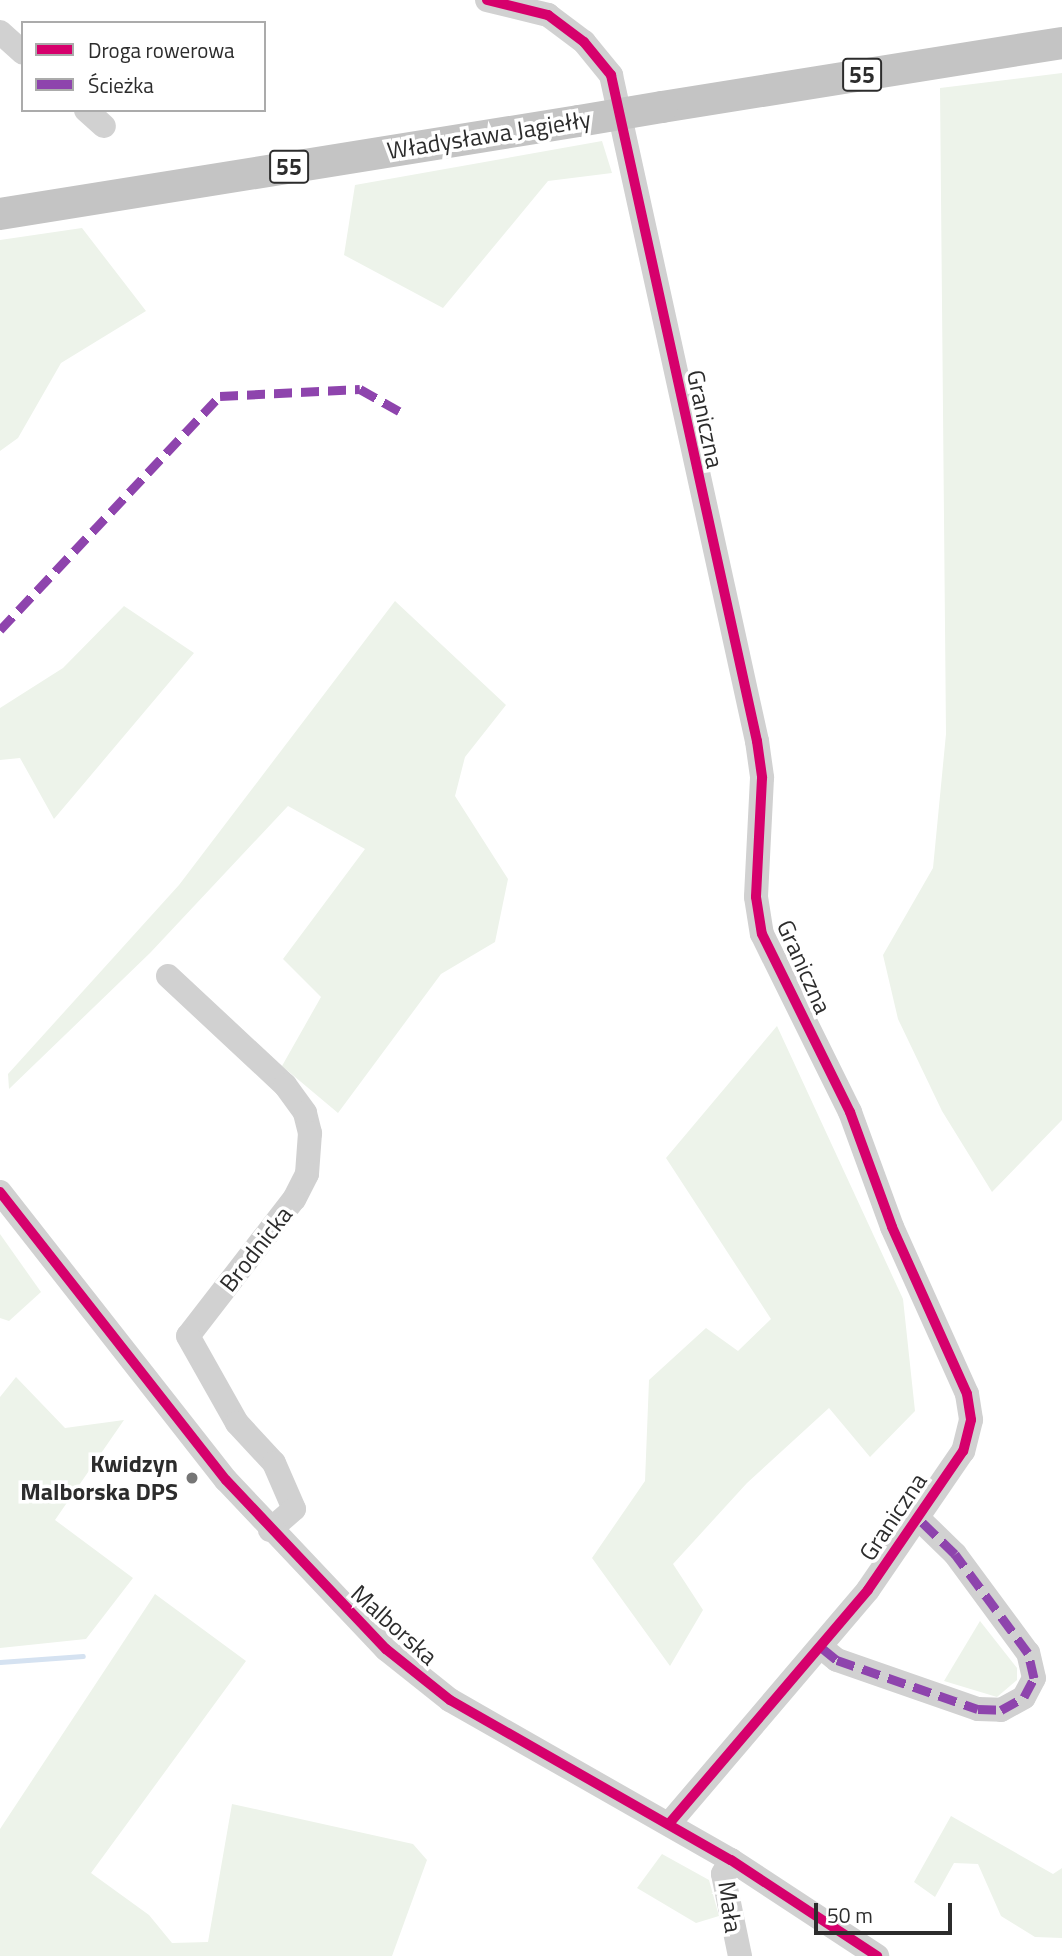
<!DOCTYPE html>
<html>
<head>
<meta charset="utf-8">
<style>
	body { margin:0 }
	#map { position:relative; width:1062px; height:1956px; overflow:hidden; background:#fff; font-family:"Titillium Web",sans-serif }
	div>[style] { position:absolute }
	.green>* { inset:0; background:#edf3ea }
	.stream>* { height:5px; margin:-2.5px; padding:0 2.5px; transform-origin:2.5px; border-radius:2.5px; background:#d5e2f1 }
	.minor>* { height:24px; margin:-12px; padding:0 12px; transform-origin:12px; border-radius:12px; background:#d1d1d1 }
	.major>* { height:32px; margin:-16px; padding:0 16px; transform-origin:16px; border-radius:16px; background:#c4c4c4 }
	.major-bridge>* { height:32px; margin:-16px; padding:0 16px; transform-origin:16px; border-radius:16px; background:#c4c4c4 }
	.quiet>* { height:9px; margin-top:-4.5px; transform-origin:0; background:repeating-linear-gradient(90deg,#8e44ad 0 18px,transparent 0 27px) }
	.cycleway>* { height:10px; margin:-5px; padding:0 5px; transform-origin:5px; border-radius:5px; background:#d6006c }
	.dots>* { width:19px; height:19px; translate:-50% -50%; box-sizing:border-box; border:4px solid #fff; border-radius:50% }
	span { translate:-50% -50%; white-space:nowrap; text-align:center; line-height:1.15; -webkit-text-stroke:7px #fff; paint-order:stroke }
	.shield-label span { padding:2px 5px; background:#fff; border:2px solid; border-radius:5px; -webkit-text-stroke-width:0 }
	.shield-label { font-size:23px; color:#2c2c2c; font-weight:700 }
	.street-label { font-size:24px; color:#2c2c2c }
	.poi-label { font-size:24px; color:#2c2c2c; font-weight:700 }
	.right { translate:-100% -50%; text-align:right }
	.legend { position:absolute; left:21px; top:21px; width:245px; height:91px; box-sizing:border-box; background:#fff; border:2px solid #ababab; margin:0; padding:9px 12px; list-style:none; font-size:21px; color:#2c2c2c }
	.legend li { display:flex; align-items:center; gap:14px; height:35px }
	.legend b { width:35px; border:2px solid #ababab }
	.scale { position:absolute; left:814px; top:1903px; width:138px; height:32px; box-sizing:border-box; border:4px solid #2c2c2c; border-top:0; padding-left:9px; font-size:21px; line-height:24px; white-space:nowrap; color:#2c2c2c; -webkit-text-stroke:5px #fff; paint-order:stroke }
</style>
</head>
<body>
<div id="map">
	<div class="green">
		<i style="clip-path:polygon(1062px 73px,1062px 1120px,992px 1192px,942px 1111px,898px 1019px,883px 955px,933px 868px,946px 734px,940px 88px)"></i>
		<i style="clip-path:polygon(602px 141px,612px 173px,548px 181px,443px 308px,344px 255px,355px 185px)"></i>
		<i style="clip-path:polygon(82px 228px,146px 311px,61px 363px,18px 438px,0 451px,0 240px)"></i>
		<i style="clip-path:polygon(395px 601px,506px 705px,465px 757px,455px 796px,508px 879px,495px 942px,441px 974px,338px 1113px,282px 1066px,321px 997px,283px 959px,365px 849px,288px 806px,150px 953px,9px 1089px,8px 1074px,179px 885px)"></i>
		<i style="clip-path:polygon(124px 606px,194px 653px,54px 819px,20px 758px,0 760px,0 708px,63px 668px)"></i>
		<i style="clip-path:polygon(777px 1026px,903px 1299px,915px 1411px,870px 1457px,829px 1408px,747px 1483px,673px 1564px,703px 1610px,670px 1666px,592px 1558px,645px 1481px,649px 1380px,706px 1328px,738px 1351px,771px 1319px,666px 1158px)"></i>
		<i style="clip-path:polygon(0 1234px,41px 1292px,9px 1321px,0 1318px)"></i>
		<i style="clip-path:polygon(16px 1377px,65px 1428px,124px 1420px,55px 1520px,133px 1578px,86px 1639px,0 1648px,0 1397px)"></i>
		<i style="clip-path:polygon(155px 1594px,246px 1661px,91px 1873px,149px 1915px,172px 1943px,208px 1942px,232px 1804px,413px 1844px,427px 1860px,392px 1956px,0 1956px,0 1829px)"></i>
		<i style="clip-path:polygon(980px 1621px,1017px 1668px,1017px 1680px,997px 1697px,944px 1681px)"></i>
		<i style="clip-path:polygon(951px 1816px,1053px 1874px,1062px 1868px,1062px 1938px,1035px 1937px,1001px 1916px,978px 1864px,954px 1863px,935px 1897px,914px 1882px)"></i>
		<i style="clip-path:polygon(662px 1854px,709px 1880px,719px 1916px,696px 1923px,637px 1888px)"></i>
	</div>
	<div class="stream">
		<i style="left:0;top:1662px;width:83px;rotate:-4.1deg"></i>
	</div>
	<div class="minor">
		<i style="left:487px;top:0;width:63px;rotate:13.8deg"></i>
		<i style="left:548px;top:15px;width:45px;rotate:36.9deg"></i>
		<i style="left:584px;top:42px;width:43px;rotate:50.7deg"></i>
		<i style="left:611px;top:75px;width:682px;rotate:77.64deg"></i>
		<i style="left:757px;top:741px;width:37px;rotate:82deg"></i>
		<i style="left:762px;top:778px;width:119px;rotate:92.9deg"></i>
		<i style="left:756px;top:897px;width:37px;rotate:81deg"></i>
		<i style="left:762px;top:934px;width:199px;rotate:63.7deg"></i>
		<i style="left:850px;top:1112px;width:122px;rotate:69.9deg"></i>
		<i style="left:892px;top:1227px;width:183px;rotate:65.8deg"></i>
		<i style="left:967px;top:1394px;width:26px;rotate:81deg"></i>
		<i style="left:971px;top:1420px;width:32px;rotate:104deg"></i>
		<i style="left:963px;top:1451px;width:168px;rotate:124.4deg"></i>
		<i style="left:868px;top:1590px;width:307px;rotate:130.4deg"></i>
		<i style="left:0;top:32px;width:31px;rotate:42deg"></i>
		<i style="left:86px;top:110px;width:24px;rotate:42deg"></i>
		<i style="left:168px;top:976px;width:160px;rotate:43deg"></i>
		<i style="left:285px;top:1085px;width:34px;rotate:54deg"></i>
		<i style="left:305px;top:1113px;width:21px;rotate:76deg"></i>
		<i style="left:310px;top:1133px;width:41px;rotate:94.2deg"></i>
		<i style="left:307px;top:1174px;width:28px;rotate:117deg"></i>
		<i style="left:294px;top:1199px;width:173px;rotate:127.7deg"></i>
		<i style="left:188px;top:1336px;width:100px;rotate:60.6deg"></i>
		<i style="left:237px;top:1423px;width:54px;rotate:47.2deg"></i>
		<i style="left:274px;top:1463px;width:50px;rotate:66.5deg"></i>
		<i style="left:294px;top:1509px;width:32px;rotate:139deg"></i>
		<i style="left:0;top:1192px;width:366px;rotate:51.9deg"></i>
		<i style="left:226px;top:1480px;width:233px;rotate:46.6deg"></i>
		<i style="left:386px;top:1649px;width:82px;rotate:38.6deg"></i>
		<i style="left:450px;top:1700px;width:323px;rotate:29.7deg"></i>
		<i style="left:731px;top:1860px;width:175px;rotate:33.3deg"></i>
		<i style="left:822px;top:1648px;width:19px;rotate:39deg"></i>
		<i style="left:837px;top:1660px;width:149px;rotate:19.2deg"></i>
		<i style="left:978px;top:1709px;width:23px;rotate:2deg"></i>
		<i style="left:1001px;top:1710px;width:26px;rotate:-29deg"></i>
		<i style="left:1024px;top:1697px;width:21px;rotate:-62deg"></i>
		<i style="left:1034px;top:1678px;width:26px;rotate:-103deg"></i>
		<i style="left:1028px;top:1653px;width:123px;rotate:-126.4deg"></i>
		<i style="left:955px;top:1554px;width:52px;rotate:-135.8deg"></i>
		<i style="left:731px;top:1860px;width:16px;rotate:120deg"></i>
		<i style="left:723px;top:1874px;width:84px;rotate:78.3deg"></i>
	</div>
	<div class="major">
		<i style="left:662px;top:107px;width:405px;rotate:-9.1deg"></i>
		<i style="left:0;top:214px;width:586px;rotate:-9.13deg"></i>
	</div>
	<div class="major-bridge">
		<i style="left:579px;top:121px;width:84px;rotate:-9.6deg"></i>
	</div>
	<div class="quiet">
		<i style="left:0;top:630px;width:321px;rotate:-46.8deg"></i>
		<i style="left:220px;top:396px;width:140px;rotate:-2.9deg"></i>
		<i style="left:360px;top:389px;width:45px;rotate:29.4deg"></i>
		<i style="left:822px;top:1648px;width:19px;rotate:39deg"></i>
		<i style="left:837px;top:1660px;width:149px;rotate:19.2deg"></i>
		<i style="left:978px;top:1709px;width:23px;rotate:2deg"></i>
		<i style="left:1001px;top:1710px;width:26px;rotate:-29deg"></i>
		<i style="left:1024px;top:1697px;width:21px;rotate:-62deg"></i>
		<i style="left:1034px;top:1678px;width:26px;rotate:-103deg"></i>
		<i style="left:1028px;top:1653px;width:123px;rotate:-126.4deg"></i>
		<i style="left:955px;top:1554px;width:52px;rotate:-135.8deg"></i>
	</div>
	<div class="cycleway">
		<i style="left:487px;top:0;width:63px;rotate:13.8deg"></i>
		<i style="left:548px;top:15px;width:45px;rotate:36.9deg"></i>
		<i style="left:584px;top:42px;width:43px;rotate:50.7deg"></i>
		<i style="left:611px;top:75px;width:682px;rotate:77.64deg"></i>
		<i style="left:757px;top:741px;width:37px;rotate:82deg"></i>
		<i style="left:762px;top:778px;width:119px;rotate:92.9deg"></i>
		<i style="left:756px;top:897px;width:37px;rotate:81deg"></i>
		<i style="left:762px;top:934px;width:199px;rotate:63.7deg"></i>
		<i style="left:850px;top:1112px;width:122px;rotate:69.9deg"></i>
		<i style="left:892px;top:1227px;width:183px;rotate:65.8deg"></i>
		<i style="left:967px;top:1394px;width:26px;rotate:81deg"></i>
		<i style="left:971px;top:1420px;width:32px;rotate:104deg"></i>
		<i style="left:963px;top:1451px;width:168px;rotate:124.4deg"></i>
		<i style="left:868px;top:1590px;width:307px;rotate:130.4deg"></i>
		<i style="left:0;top:1192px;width:366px;rotate:51.9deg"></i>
		<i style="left:226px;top:1480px;width:233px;rotate:46.6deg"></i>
		<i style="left:386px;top:1649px;width:82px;rotate:38.6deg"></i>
		<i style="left:450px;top:1700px;width:323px;rotate:29.7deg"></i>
		<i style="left:731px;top:1860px;width:175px;rotate:33.3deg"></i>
	</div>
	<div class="dots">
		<i style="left:192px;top:1478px;background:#767676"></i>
	</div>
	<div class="shield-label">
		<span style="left:862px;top:75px">55</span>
		<span style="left:289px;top:167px">55</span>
	</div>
	<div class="street-label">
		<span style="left:489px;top:135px;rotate:-9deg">Władysława Jagiełły</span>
		<span style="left:705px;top:419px;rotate:78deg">Graniczna</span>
		<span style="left:804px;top:967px;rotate:66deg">Graniczna</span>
		<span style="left:256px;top:1249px;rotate:-52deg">Brodnicka</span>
		<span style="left:893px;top:1517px;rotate:-56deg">Graniczna</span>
		<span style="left:394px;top:1625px;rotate:42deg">Malborska</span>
		<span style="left:730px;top:1907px;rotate:82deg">Mała</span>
	</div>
	<div class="poi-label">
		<span class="right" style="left:178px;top:1478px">Kwidzyn<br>Malborska DPS</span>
	</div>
	<ul class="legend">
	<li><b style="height:9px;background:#d6006c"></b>Droga rowerowa</li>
	<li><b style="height:9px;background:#8e44ad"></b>Ścieżka</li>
	</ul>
	<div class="scale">50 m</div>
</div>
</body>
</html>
